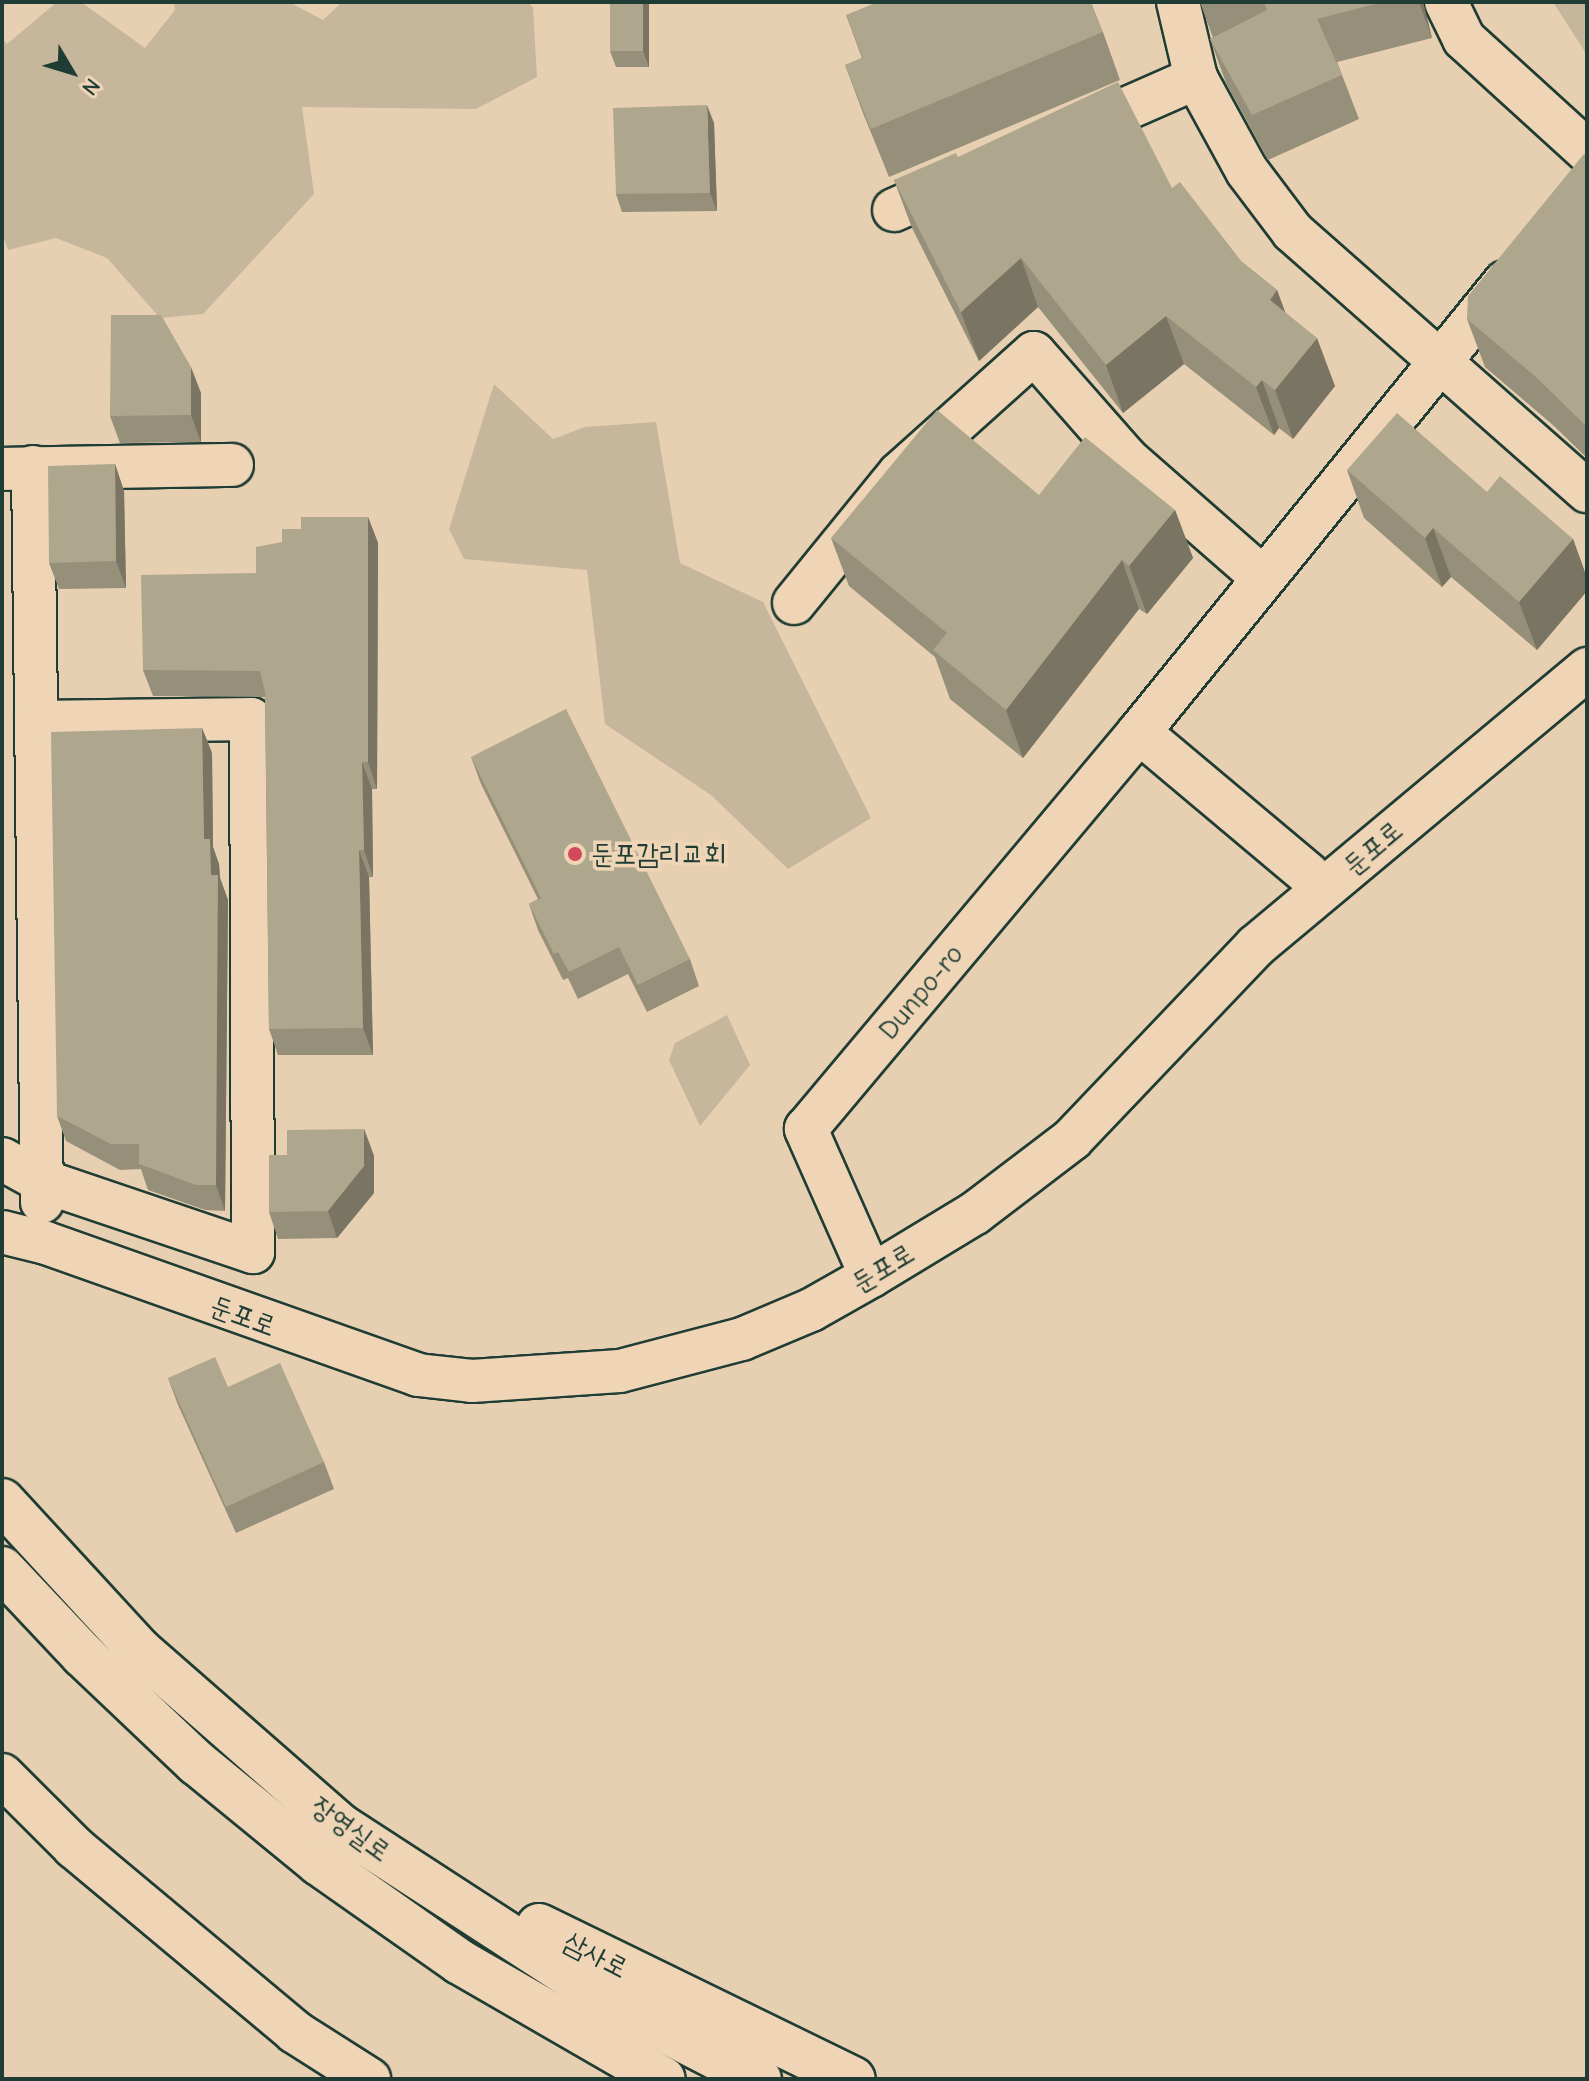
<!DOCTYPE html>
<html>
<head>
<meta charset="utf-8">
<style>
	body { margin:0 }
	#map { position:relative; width:1589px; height:2081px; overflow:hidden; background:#e7cfb1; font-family:"Comic Neue","Poor Story",sans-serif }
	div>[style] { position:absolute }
	.green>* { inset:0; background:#c6b69c }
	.roads { filter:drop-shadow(2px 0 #1f3d34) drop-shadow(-2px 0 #1f3d34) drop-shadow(0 2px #1f3d34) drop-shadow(0 -2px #1f3d34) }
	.minor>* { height:42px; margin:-21px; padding:0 21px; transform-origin:21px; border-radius:21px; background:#efd5b6 }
	.highway>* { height:44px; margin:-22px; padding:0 22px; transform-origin:22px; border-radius:22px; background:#efd5b6 }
	.wall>* { inset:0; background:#968f7a }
	.shaded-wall>* { inset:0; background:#7a7463 }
	.building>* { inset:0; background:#afa68e }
	.dots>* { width:22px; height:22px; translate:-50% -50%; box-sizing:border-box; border:4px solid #efd5b6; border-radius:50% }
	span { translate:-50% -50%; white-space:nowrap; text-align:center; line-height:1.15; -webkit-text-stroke:7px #efd5b6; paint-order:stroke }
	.street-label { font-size:28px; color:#1f3d34 }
	.poi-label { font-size:28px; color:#1f3d34 }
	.left { translate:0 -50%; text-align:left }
	.frame { position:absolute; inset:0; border:4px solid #1f3d34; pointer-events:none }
	.north { position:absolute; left:32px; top:32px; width:80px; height:80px; -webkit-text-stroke:6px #efd5b6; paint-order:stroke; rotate:128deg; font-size:22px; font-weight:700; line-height:32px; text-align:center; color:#1f3d34 }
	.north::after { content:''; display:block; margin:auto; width:28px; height:36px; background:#1f3d34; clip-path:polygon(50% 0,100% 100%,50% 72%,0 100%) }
</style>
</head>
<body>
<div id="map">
	<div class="green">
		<i style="clip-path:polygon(57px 2px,81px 2px,145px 48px,175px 10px,174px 2px,289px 2px,323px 20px,342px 2px,528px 2px,533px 8px,537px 77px,476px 109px,302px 107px,314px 194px,203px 314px,160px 318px,107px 258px,56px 238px,8px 250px,2px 233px,2px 39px,7px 44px)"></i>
		<i style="clip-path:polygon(1553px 2px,1587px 2px,1587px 55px)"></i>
		<i style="clip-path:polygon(494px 384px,553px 439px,585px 427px,656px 422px,680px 563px,763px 602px,871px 818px,788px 869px,711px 795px,605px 724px,587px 570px,464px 559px,449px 529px)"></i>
		<i style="clip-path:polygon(727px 1015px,750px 1065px,700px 1126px,669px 1060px,675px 1043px)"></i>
	</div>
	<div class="roads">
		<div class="minor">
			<i style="left:1178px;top:2px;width:78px;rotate:76.7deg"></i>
			<i style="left:1196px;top:78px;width:106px;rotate:61.3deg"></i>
			<i style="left:1247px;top:171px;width:76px;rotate:53deg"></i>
			<i style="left:1293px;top:232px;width:392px;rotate:41.4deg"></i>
			<i style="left:1446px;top:2px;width:41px;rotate:64.1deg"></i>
			<i style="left:1464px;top:39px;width:166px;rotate:42.3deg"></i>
			<i style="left:1080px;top:129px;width:127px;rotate:-23.7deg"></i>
			<i style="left:894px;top:210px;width:69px;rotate:-24deg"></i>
			<i style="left:33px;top:467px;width:735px;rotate:89.3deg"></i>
			<i style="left:2px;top:469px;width:230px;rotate:-1deg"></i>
			<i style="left:794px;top:603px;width:166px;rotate:-50.9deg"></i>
			<i style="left:899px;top:474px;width:181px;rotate:-41.9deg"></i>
			<i style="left:1034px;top:353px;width:141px;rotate:48.7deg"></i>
			<i style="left:1127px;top:459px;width:181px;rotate:41.2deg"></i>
			<i style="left:1139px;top:732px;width:221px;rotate:40deg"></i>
			<i style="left:2px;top:1159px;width:43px;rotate:28.9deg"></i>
			<i style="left:40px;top:1180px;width:225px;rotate:18.7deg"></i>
			<i style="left:253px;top:1252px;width:533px;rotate:-90.21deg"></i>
			<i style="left:251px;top:719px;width:215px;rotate:179.2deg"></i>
			<i style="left:2px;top:1232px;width:45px;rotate:14deg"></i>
			<i style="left:46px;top:1243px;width:395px;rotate:19.5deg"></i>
			<i style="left:418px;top:1375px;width:54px;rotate:6.3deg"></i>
			<i style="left:472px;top:1381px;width:148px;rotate:-3.9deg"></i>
			<i style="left:620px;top:1371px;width:126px;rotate:-14.7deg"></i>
			<i style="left:742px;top:1339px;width:75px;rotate:-22.8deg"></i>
			<i style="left:811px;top:1310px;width:69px;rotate:-29.5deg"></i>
			<i style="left:871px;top:1276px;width:122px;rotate:-31.2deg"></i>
			<i style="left:975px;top:1213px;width:122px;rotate:-37.3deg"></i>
			<i style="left:1072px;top:1139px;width:267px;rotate:-46.4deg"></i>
			<i style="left:1256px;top:946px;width:432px;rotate:-39.9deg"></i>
			<i style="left:871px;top:1276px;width:161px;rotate:-113.9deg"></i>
			<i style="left:806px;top:1129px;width:518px;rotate:-50.01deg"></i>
			<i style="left:1139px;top:732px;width:580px;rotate:-50.88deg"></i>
			<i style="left:2px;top:1775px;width:102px;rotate:45deg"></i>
			<i style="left:74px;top:1847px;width:288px;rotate:39.9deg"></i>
			<i style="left:295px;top:2032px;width:88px;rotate:32.4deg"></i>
		</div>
		<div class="highway">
			<i style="left:2px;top:1501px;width:202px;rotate:47.4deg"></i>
			<i style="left:139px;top:1650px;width:267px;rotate:41.2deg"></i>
			<i style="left:340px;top:1826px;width:329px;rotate:33deg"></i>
			<i style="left:616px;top:2005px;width:161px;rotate:27.4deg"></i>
			<i style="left:2px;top:1569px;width:118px;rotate:46.7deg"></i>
			<i style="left:83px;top:1655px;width:157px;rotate:43.5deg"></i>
			<i style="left:197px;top:1763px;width:158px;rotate:39.3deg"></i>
			<i style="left:319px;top:1863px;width:172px;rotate:35.1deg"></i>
			<i style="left:460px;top:1962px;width:234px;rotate:30deg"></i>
			<i style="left:539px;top:1926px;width:349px;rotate:26deg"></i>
		</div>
	</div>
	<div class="wall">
		<i style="clip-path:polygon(649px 2px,649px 67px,616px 67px,610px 51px)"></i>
		<i style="clip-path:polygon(1200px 2px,1423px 2px,1432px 38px,1337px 62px,1359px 119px,1268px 160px,1226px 83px,1210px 39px,1213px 38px)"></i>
		<i style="clip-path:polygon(846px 15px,1103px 32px,1120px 80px,889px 177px,863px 113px,845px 65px,862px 58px)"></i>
		<i style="clip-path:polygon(714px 123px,717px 211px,622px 212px,616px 194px)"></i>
		<i style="clip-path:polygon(1587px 155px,1587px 458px,1554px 426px,1485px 367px,1467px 319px)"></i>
		<i style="clip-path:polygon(958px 157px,1242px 262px,1277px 290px,1285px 312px,1335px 386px,1293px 439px,1279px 428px,1274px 435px,1184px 364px,1123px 413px,1038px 307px,979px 361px,912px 228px,894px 180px)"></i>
		<i style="clip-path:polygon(201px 393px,201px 442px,120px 443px,110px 416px)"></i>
		<i style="clip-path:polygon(115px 464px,124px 491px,126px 588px,59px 589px,49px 563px)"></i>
		<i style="clip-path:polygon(1347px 470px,1487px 492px,1573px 539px,1587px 578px,1587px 591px,1537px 650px,1451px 577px,1442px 587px,1364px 518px)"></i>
		<i style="clip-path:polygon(1039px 495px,1175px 510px,1193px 558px,1147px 614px,1139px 609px,1023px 758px,950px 699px,935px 657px,849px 586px,831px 538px)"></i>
		<i style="clip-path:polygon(368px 517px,378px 543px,377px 789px,372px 789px,373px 877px,369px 877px,373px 1055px,278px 1055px,269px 1029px,265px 697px,153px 696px,143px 670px,256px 573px,282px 542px,301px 529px)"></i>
		<i style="clip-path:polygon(202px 728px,212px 753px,213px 847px,219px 864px,220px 878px,228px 900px,225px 1211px,205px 1210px,148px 1190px,141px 1169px,120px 1170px,66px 1141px,57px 1116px)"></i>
		<i style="clip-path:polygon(471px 757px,690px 959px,699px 986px,647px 1012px,628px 974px,578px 999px,568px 978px,563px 980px,538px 930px,529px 904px,538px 899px,481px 784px)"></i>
		<i style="clip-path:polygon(364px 1129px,374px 1156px,374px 1193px,337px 1238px,278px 1239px,269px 1212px,287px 1155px)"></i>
		<i style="clip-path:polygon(168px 1378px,228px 1387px,324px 1462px,334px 1489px,236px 1533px,178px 1405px)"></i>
	</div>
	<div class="shaded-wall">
		<i style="clip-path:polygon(643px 2px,649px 2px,649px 67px,643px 51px)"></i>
		<i style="clip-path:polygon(1419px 2px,1423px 2px,1432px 38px)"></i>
		<i style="clip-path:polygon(707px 105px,714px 123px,717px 211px,710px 193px)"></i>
		<i style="clip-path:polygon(1021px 258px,1038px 307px,979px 361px,961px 312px)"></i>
		<i style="clip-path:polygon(1277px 290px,1295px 339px,1270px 300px)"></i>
		<i style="clip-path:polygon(1166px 316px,1184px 364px,1123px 413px,1106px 365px)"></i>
		<i style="clip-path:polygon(1317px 338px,1335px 386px,1293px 439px,1275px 390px)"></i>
		<i style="clip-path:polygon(191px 367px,201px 393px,201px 442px,191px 415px)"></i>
		<i style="clip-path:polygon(1262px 380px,1279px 428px,1274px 435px,1256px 387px)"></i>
		<i style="clip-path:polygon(115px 464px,124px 491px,126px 588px,116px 561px)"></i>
		<i style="clip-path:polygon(2px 507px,4px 566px,2px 561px)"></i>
		<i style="clip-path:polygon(1175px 510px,1193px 558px,1147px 614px,1129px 566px)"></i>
		<i style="clip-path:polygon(368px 517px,378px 543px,377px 789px,368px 762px)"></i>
		<i style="clip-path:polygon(1433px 528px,1451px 577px,1442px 587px,1425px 538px)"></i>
		<i style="clip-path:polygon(1573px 539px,1587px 578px,1587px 591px,1537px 650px,1519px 602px)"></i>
		<i style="clip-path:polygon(1122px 560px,1139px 609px,1023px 758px,1006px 710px)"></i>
		<i style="clip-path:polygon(202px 728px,212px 753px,213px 847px,219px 864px,220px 878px,228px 900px,225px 1211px,216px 1185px,211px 875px,204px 839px)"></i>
		<i style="clip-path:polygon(362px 762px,372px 789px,373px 877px,364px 850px)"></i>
		<i style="clip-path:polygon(359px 850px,369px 877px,373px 1055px,363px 1028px)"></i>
		<i style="clip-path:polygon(364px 1129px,374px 1156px,374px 1193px,337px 1238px,328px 1211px)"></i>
	</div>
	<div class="building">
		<i style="clip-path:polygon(610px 2px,643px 2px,643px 51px,610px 51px)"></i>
		<i style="clip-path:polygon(878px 2px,1091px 2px,1103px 32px,871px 129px,845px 65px,863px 58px,846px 15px)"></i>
		<i style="clip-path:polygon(1264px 2px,1383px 2px,1317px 19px,1342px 75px,1252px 115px,1210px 39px,1267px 10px)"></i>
		<i style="clip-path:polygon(1118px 82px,1172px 188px,1180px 182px,1242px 262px,1277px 290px,1270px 300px,1317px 338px,1275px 390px,1262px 380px,1256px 387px,1166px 316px,1106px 365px,1021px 258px,961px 312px,894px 180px,956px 153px,958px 157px)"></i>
		<i style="clip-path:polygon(707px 105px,710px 193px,616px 194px,613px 108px)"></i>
		<i style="clip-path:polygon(1584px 154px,1587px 155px,1587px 427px,1537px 378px,1467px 319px,1468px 296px)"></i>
		<i style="clip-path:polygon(111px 315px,161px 315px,191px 367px,191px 415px,110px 416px)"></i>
		<i style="clip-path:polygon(937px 410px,1039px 495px,1085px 437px,1175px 510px,1129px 566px,1122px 560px,1006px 710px,933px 650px,947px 633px,831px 538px)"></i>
		<i style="clip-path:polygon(1397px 413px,1487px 492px,1500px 476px,1573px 539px,1519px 602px,1433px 528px,1425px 538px,1347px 470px)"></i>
		<i style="clip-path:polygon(115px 464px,116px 561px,49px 563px,48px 466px)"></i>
		<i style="clip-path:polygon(301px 517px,368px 517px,368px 762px,362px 762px,364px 850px,359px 850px,363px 1028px,269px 1029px,265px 692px,260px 671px,143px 670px,141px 575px,256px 573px,256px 547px,282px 542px,282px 529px,301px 529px)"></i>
		<i style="clip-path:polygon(566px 709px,690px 959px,638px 985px,619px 947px,569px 972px,558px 952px,554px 954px,529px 904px,541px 898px,471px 757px)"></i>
		<i style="clip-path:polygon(202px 728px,204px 839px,210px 839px,211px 875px,218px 875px,216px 1185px,196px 1185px,139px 1164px,139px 1144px,111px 1144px,57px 1116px,51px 732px)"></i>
		<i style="clip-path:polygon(364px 1129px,364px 1166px,328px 1211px,269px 1212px,269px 1155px,287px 1155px,287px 1130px)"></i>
		<i style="clip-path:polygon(215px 1357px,228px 1387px,280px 1363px,324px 1462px,226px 1507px,168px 1378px)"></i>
	</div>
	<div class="dots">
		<i style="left:575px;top:854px;background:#d1495b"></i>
	</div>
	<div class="street-label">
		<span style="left:1373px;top:848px;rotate:-40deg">둔포로</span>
		<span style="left:921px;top:992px;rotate:-50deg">Dunpo-ro</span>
		<span style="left:883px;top:1268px;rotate:-31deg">둔포로</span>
		<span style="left:243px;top:1316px;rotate:20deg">둔포로</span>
		<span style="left:351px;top:1829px;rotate:36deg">장영실로</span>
		<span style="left:596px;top:1955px;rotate:27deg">삼사로</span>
	</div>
	<div class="poi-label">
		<span class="left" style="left:591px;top:854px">둔포감리교회</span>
	</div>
	<div class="frame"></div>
	<div class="north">N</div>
</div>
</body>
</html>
